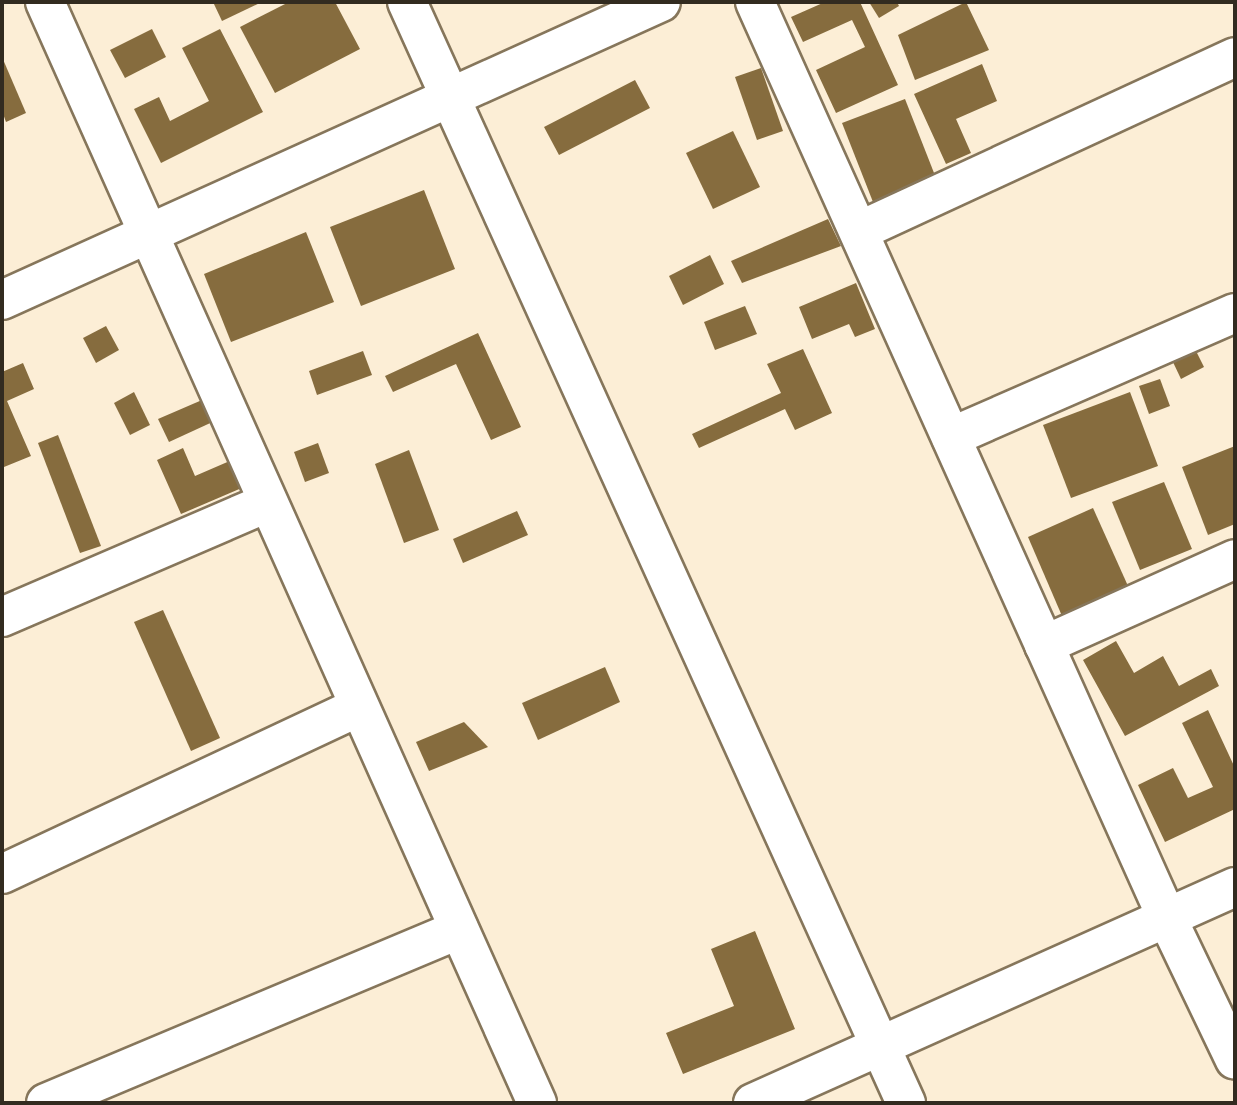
<!DOCTYPE html>
<html>
<head>
<meta charset="utf-8">
<style>
	body { margin:0 }
	#map { position:relative; width:1237px; height:1105px; overflow:hidden; background:#fceed6; font-family:Karla,sans-serif }
	div>[style] { position:absolute }
	.building>* { inset:0; background:#866c3e }
	.roads { filter:drop-shadow(2px 0 #86765b) drop-shadow(-2px 0 #86765b) drop-shadow(0 2px #86765b) drop-shadow(0 -2px #86765b) }
	.street>* { height:38px; margin:-19px; padding:0 19px; transform-origin:19px; border-radius:19px; background:#fff }
	span { translate:-50% -50%; white-space:nowrap; text-align:center; line-height:1.15; -webkit-text-stroke:7px #fff; paint-order:stroke }
	.frame { position:absolute; inset:0; border:4px solid #322b20; pointer-events:none }
</style>
</head>
<body>
<div id="map">
	<div class="building">
		<i style="clip-path:polygon(213px 2px,262px 2px,222px 21px)"></i>
		<i style="clip-path:polygon(289px 2px,335px 2px,360px 49px,275px 93px,240px 27px)"></i>
		<i style="clip-path:polygon(825px 2px,860px 2px,898px 85px,836px 113px,816px 70px,865px 47px,852px 20px,803px 42px,791px 17px)"></i>
		<i style="clip-path:polygon(869px 2px,897px 2px,899px 6px,879px 18px)"></i>
		<i style="clip-path:polygon(966px 2px,989px 50px,915px 80px,898px 35px)"></i>
		<i style="clip-path:polygon(152px 29px,166px 57px,125px 78px,110px 50px)"></i>
		<i style="clip-path:polygon(220px 29px,263px 112px,161px 163px,134px 109px,159px 97px,170px 121px,209px 101px,182px 48px)"></i>
		<i style="clip-path:polygon(2px 57px,26px 113px,6px 122px,2px 111px)"></i>
		<i style="clip-path:polygon(982px 64px,997px 101px,956px 119px,971px 153px,946px 164px,914px 94px)"></i>
		<i style="clip-path:polygon(761px 68px,783px 131px,757px 140px,735px 77px)"></i>
		<i style="clip-path:polygon(635px 80px,650px 108px,559px 155px,544px 127px)"></i>
		<i style="clip-path:polygon(905px 99px,936px 178px,873px 202px,842px 123px)"></i>
		<i style="clip-path:polygon(733px 131px,760px 187px,713px 209px,686px 153px)"></i>
		<i style="clip-path:polygon(424px 190px,455px 269px,361px 306px,330px 227px)"></i>
		<i style="clip-path:polygon(828px 219px,841px 246px,742px 283px,731px 261px)"></i>
		<i style="clip-path:polygon(306px 232px,334px 302px,231px 342px,204px 274px)"></i>
		<i style="clip-path:polygon(710px 255px,724px 284px,683px 305px,669px 276px)"></i>
		<i style="clip-path:polygon(856px 283px,875px 329px,855px 337px,849px 324px,812px 339px,799px 307px)"></i>
		<i style="clip-path:polygon(745px 306px,757px 334px,715px 350px,704px 322px)"></i>
		<i style="clip-path:polygon(106px 326px,119px 350px,96px 363px,83px 338px)"></i>
		<i style="clip-path:polygon(478px 333px,521px 427px,491px 440px,456px 364px,393px 392px,385px 376px)"></i>
		<i style="clip-path:polygon(803px 349px,832px 413px,795px 430px,785px 409px,699px 448px,692px 434px,781px 393px,767px 364px)"></i>
		<i style="clip-path:polygon(1195px 349px,1204px 367px,1181px 379px,1172px 360px)"></i>
		<i style="clip-path:polygon(363px 351px,372px 375px,317px 395px,309px 371px)"></i>
		<i style="clip-path:polygon(23px 363px,34px 389px,7px 401px,31px 456px,4px 467px,2px 372px)"></i>
		<i style="clip-path:polygon(1160px 379px,1170px 406px,1149px 414px,1139px 386px)"></i>
		<i style="clip-path:polygon(134px 392px,150px 425px,130px 435px,114px 403px)"></i>
		<i style="clip-path:polygon(1130px 392px,1158px 466px,1071px 498px,1043px 425px)"></i>
		<i style="clip-path:polygon(209px 397px,219px 419px,169px 442px,158px 419px)"></i>
		<i style="clip-path:polygon(58px 435px,101px 546px,80px 553px,38px 443px)"></i>
		<i style="clip-path:polygon(318px 443px,329px 473px,305px 482px,294px 452px)"></i>
		<i style="clip-path:polygon(1235px 446px,1235px 524px,1208px 535px,1182px 467px)"></i>
		<i style="clip-path:polygon(183px 448px,195px 476px,232px 460px,244px 487px,181px 514px,157px 460px)"></i>
		<i style="clip-path:polygon(409px 450px,439px 530px,404px 543px,375px 464px)"></i>
		<i style="clip-path:polygon(1164px 482px,1192px 549px,1140px 570px,1112px 502px)"></i>
		<i style="clip-path:polygon(1093px 508px,1128px 586px,1062px 616px,1028px 537px)"></i>
		<i style="clip-path:polygon(517px 511px,528px 535px,463px 563px,453px 539px)"></i>
		<i style="clip-path:polygon(163px 610px,220px 738px,191px 751px,134px 622px)"></i>
		<i style="clip-path:polygon(1116px 641px,1134px 673px,1163px 656px,1179px 686px,1211px 669px,1219px 686px,1125px 736px,1083px 660px)"></i>
		<i style="clip-path:polygon(605px 667px,620px 702px,538px 740px,522px 703px)"></i>
		<i style="clip-path:polygon(1208px 710px,1235px 768px,1235px 809px,1165px 842px,1138px 785px,1173px 768px,1188px 798px,1213px 787px,1182px 723px)"></i>
		<i style="clip-path:polygon(464px 722px,488px 747px,429px 771px,416px 742px)"></i>
		<i style="clip-path:polygon(755px 931px,795px 1029px,683px 1074px,666px 1033px,734px 1006px,711px 949px)"></i>
	</div>
	<div class="roads">
		<div class="street">
			<i style="left:45px;top:2px;width:1206px;rotate:65.92deg"></i>
			<i style="left:407px;top:2px;width:1209px;rotate:65.62deg"></i>
			<i style="left:755px;top:2px;width:1004px;rotate:65.78deg"></i>
			<i style="left:1167px;top:918px;width:157px;rotate:64.4deg"></i>
			<i style="left:859px;top:231px;width:414px;rotate:-24.8deg"></i>
			<i style="left:2px;top:300px;width:723px;rotate:-24.33deg"></i>
			<i style="left:951px;top:437px;width:310px;rotate:-23.6deg"></i>
			<i style="left:2px;top:617px;width:288px;rotate:-23.3deg"></i>
			<i style="left:1044px;top:645px;width:209px;rotate:-24.2deg"></i>
			<i style="left:2px;top:874px;width:393px;rotate:-25.1deg"></i>
			<i style="left:46px;top:1103px;width:448px;rotate:-22.8deg"></i>
			<i style="left:753px;top:1103px;width:528px;rotate:-24.14deg"></i>
		</div>
	</div>
	<div class="frame"></div>
</div>
</body>
</html>
